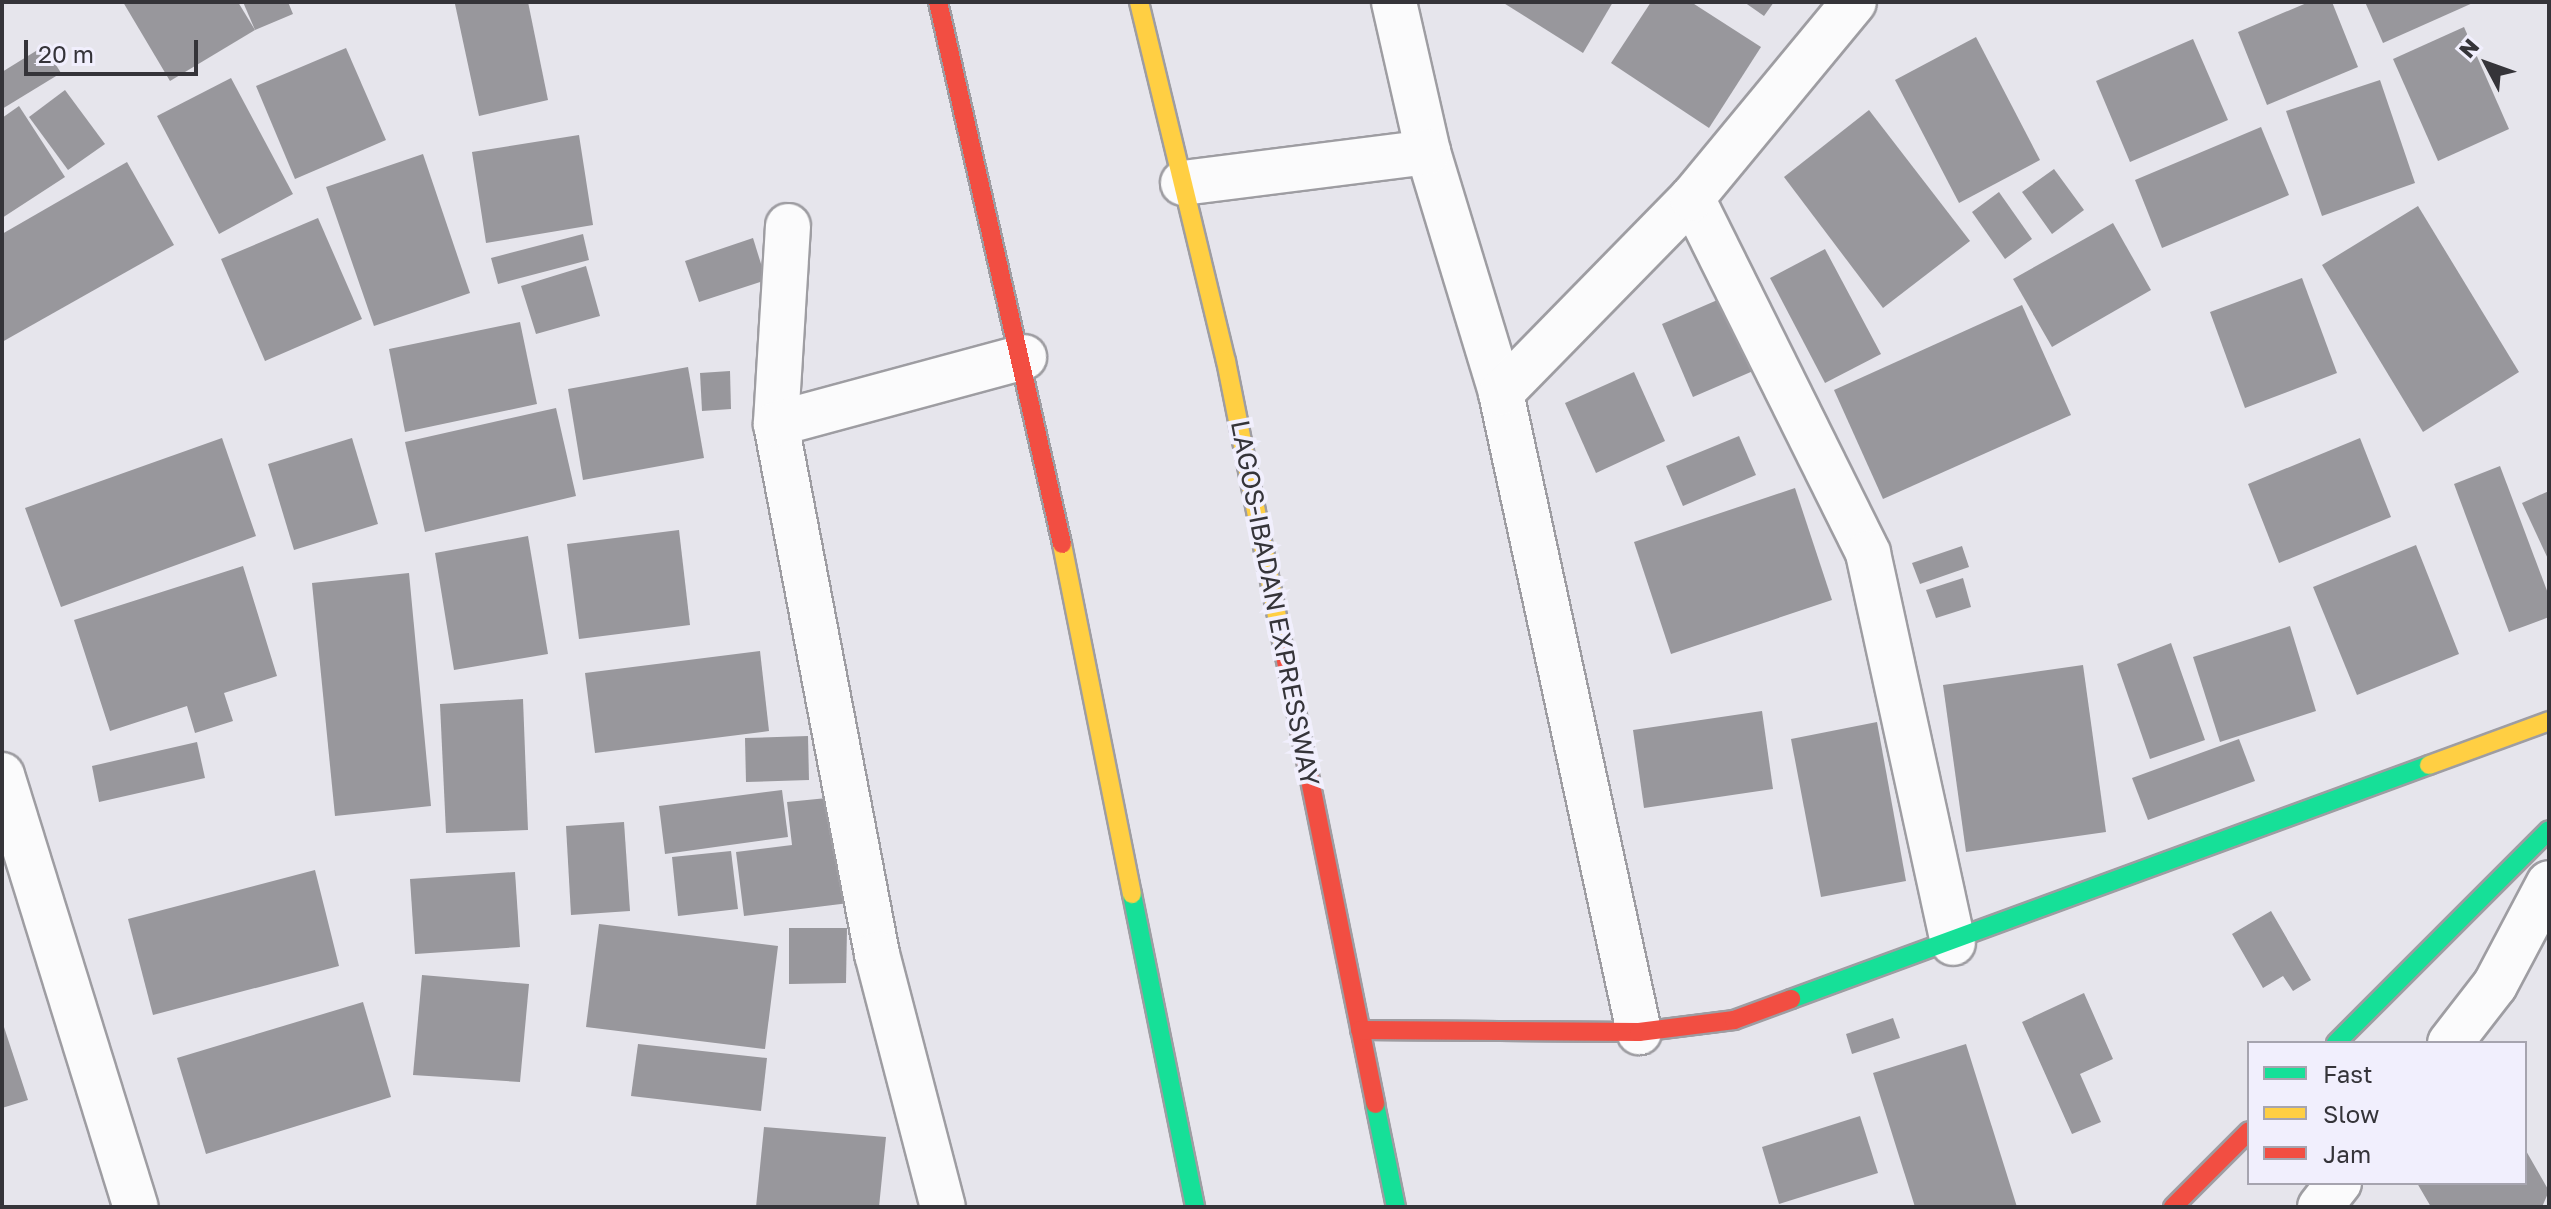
<!DOCTYPE html>
<html>
<head>
<meta charset="utf-8">
<style>
	body { margin:0 }
	#map { position:relative; width:2551px; height:1209px; overflow:hidden; background:#e6e5ec; font-family:"Golos Text",sans-serif }
	div>[style] { position:absolute }
	.building>* { inset:0; background:#98979c }
	.roads { filter:drop-shadow(2px 0 #9e9da2) drop-shadow(-2px 0 #9e9da2) drop-shadow(0 2px #9e9da2) drop-shadow(0 -2px #9e9da2) }
	.street>* { height:44px; margin:-22px; padding:0 22px; transform-origin:22px; border-radius:22px; background:#fbfbfc }
	.fast>* { height:18px; margin:-9px; padding:0 9px; transform-origin:9px; border-radius:9px; background:#16e098 }
	.slow>* { height:18px; margin:-9px; padding:0 9px; transform-origin:9px; border-radius:9px; background:#ffcf43 }
	.jam>* { height:18px; margin:-9px; padding:0 9px; transform-origin:9px; border-radius:9px; background:#f24e42 }
	span { translate:-50% -50%; white-space:nowrap; text-align:center; line-height:1.15; -webkit-text-stroke:8px #f1effd; paint-order:stroke }
	.street-label { font-size:26px; color:#353439 }
	.frame { position:absolute; inset:0; border:4px solid #353439; pointer-events:none }
	.legend { position:absolute; left:2247px; top:1041px; width:280px; height:144px; box-sizing:border-box; background:#f1effd; border:2px solid #a6a4af; margin:0; padding:10px 14px; list-style:none; font-size:24px; color:#353439 }
	.legend li { display:flex; align-items:center; gap:16px; height:40px }
	.legend b { width:40px; border:2px solid #a6a4af }
	.north { position:absolute; left:2447px; top:24px; width:80px; height:80px; -webkit-text-stroke:6px #f1effd; paint-order:stroke; rotate:311deg; font-size:22px; font-weight:700; line-height:32px; text-align:center; color:#353439 }
	.north::after { content:''; display:block; margin:auto; width:28px; height:36px; background:#353439; clip-path:polygon(50% 0,100% 100%,50% 72%,0 100%) }
	.scale { position:absolute; left:24px; top:40px; width:174px; height:36px; box-sizing:border-box; border:4px solid #353439; border-top:0; padding-left:10px; font-size:24px; line-height:28px; white-space:nowrap; color:#353439; -webkit-text-stroke:6px #f1effd; paint-order:stroke }
</style>
</head>
<body>
<div id="map">
	<div class="building">
		<i style="clip-path:polygon(123px 2px,238px 2px,255px 30px,170px 81px)"></i>
		<i style="clip-path:polygon(243px 2px,288px 2px,293px 14px,255px 30px)"></i>
		<i style="clip-path:polygon(528px 2px,548px 100px,479px 116px,455px 4px)"></i>
		<i style="clip-path:polygon(1502px 2px,1613px 2px,1583px 53px)"></i>
		<i style="clip-path:polygon(1651px 2px,1691px 2px,1761px 47px,1709px 128px,1611px 63px)"></i>
		<i style="clip-path:polygon(1744px 2px,1774px 2px,1764px 16px)"></i>
		<i style="clip-path:polygon(2309px 2px,2332px 2px,2358px 67px,2267px 105px,2238px 32px)"></i>
		<i style="clip-path:polygon(2365px 2px,2475px 2px,2383px 43px)"></i>
		<i style="clip-path:polygon(2464px 27px,2509px 129px,2438px 161px,2393px 59px)"></i>
		<i style="clip-path:polygon(1976px 37px,2040px 160px,1959px 203px,1895px 80px)"></i>
		<i style="clip-path:polygon(2193px 39px,2228px 120px,2130px 162px,2096px 81px)"></i>
		<i style="clip-path:polygon(44px 46px,61px 73px,2px 109px,2px 72px)"></i>
		<i style="clip-path:polygon(346px 48px,386px 140px,295px 179px,256px 86px)"></i>
		<i style="clip-path:polygon(231px 78px,293px 194px,219px 234px,157px 116px)"></i>
		<i style="clip-path:polygon(2380px 80px,2415px 183px,2322px 216px,2286px 111px)"></i>
		<i style="clip-path:polygon(65px 90px,105px 144px,68px 170px,29px 117px)"></i>
		<i style="clip-path:polygon(19px 106px,65px 177px,2px 218px,2px 118px)"></i>
		<i style="clip-path:polygon(1869px 110px,1970px 241px,1883px 308px,1784px 177px)"></i>
		<i style="clip-path:polygon(2261px 127px,2289px 195px,2162px 248px,2135px 180px)"></i>
		<i style="clip-path:polygon(579px 135px,593px 225px,486px 243px,472px 152px)"></i>
		<i style="clip-path:polygon(423px 154px,470px 293px,374px 326px,326px 187px)"></i>
		<i style="clip-path:polygon(127px 162px,174px 245px,2px 342px,2px 234px)"></i>
		<i style="clip-path:polygon(2054px 169px,2084px 210px,2052px 234px,2022px 192px)"></i>
		<i style="clip-path:polygon(1999px 192px,2032px 239px,2005px 259px,1972px 212px)"></i>
		<i style="clip-path:polygon(2418px 206px,2519px 372px,2423px 432px,2322px 265px)"></i>
		<i style="clip-path:polygon(318px 218px,362px 319px,265px 361px,221px 259px)"></i>
		<i style="clip-path:polygon(2113px 223px,2151px 290px,2052px 347px,2013px 279px)"></i>
		<i style="clip-path:polygon(583px 234px,589px 260px,498px 284px,491px 258px)"></i>
		<i style="clip-path:polygon(753px 238px,766px 280px,699px 302px,685px 261px)"></i>
		<i style="clip-path:polygon(1825px 249px,1881px 354px,1825px 383px,1770px 278px)"></i>
		<i style="clip-path:polygon(586px 266px,600px 316px,536px 334px,521px 286px)"></i>
		<i style="clip-path:polygon(2302px 278px,2337px 373px,2245px 408px,2210px 312px)"></i>
		<i style="clip-path:polygon(1729px 295px,1760px 368px,1693px 397px,1662px 324px)"></i>
		<i style="clip-path:polygon(2022px 305px,2071px 415px,1883px 499px,1834px 390px)"></i>
		<i style="clip-path:polygon(520px 322px,537px 404px,405px 432px,389px 349px)"></i>
		<i style="clip-path:polygon(688px 367px,704px 458px,583px 480px,568px 389px)"></i>
		<i style="clip-path:polygon(730px 371px,731px 409px,702px 411px,700px 373px)"></i>
		<i style="clip-path:polygon(1634px 372px,1665px 441px,1596px 473px,1565px 403px)"></i>
		<i style="clip-path:polygon(556px 408px,576px 496px,425px 532px,405px 442px)"></i>
		<i style="clip-path:polygon(1739px 436px,1756px 475px,1683px 506px,1666px 466px)"></i>
		<i style="clip-path:polygon(222px 438px,256px 536px,61px 607px,25px 508px)"></i>
		<i style="clip-path:polygon(352px 438px,378px 524px,294px 550px,268px 464px)"></i>
		<i style="clip-path:polygon(2360px 438px,2391px 517px,2279px 563px,2248px 484px)"></i>
		<i style="clip-path:polygon(2500px 466px,2549px 596px,2549px 617px,2509px 632px,2454px 484px)"></i>
		<i style="clip-path:polygon(1795px 488px,1832px 600px,1671px 654px,1634px 542px)"></i>
		<i style="clip-path:polygon(2549px 491px,2549px 561px,2522px 503px)"></i>
		<i style="clip-path:polygon(679px 530px,690px 625px,579px 639px,567px 544px)"></i>
		<i style="clip-path:polygon(528px 536px,548px 654px,454px 670px,435px 553px)"></i>
		<i style="clip-path:polygon(2416px 545px,2459px 654px,2357px 695px,2313px 587px)"></i>
		<i style="clip-path:polygon(1962px 546px,1969px 567px,1920px 584px,1912px 563px)"></i>
		<i style="clip-path:polygon(243px 566px,277px 676px,224px 693px,233px 721px,195px 733px,187px 706px,110px 731px,74px 620px)"></i>
		<i style="clip-path:polygon(409px 573px,431px 806px,335px 816px,312px 583px)"></i>
		<i style="clip-path:polygon(1963px 578px,1971px 607px,1936px 618px,1926px 590px)"></i>
		<i style="clip-path:polygon(2290px 626px,2316px 711px,2220px 742px,2193px 657px)"></i>
		<i style="clip-path:polygon(2171px 643px,2205px 740px,2150px 759px,2117px 664px)"></i>
		<i style="clip-path:polygon(760px 651px,769px 731px,595px 753px,585px 673px)"></i>
		<i style="clip-path:polygon(2083px 665px,2106px 832px,1966px 852px,1943px 685px)"></i>
		<i style="clip-path:polygon(523px 699px,528px 830px,446px 833px,440px 704px)"></i>
		<i style="clip-path:polygon(1762px 711px,1773px 789px,1644px 808px,1633px 730px)"></i>
		<i style="clip-path:polygon(1877px 722px,1906px 881px,1821px 897px,1791px 739px)"></i>
		<i style="clip-path:polygon(808px 736px,809px 780px,746px 782px,745px 738px)"></i>
		<i style="clip-path:polygon(2239px 739px,2255px 781px,2148px 820px,2132px 778px)"></i>
		<i style="clip-path:polygon(197px 742px,205px 778px,99px 802px,92px 766px)"></i>
		<i style="clip-path:polygon(782px 790px,788px 837px,665px 854px,659px 806px)"></i>
		<i style="clip-path:polygon(837px 797px,849px 903px,744px 916px,736px 852px,792px 845px,787px 802px)"></i>
		<i style="clip-path:polygon(624px 822px,630px 911px,571px 915px,566px 826px)"></i>
		<i style="clip-path:polygon(731px 851px,738px 909px,678px 916px,672px 857px)"></i>
		<i style="clip-path:polygon(315px 870px,339px 966px,153px 1015px,128px 919px)"></i>
		<i style="clip-path:polygon(515px 872px,520px 947px,415px 954px,410px 879px)"></i>
		<i style="clip-path:polygon(2271px 911px,2311px 980px,2293px 991px,2283px 976px,2263px 988px,2232px 934px)"></i>
		<i style="clip-path:polygon(599px 924px,778px 946px,765px 1049px,586px 1027px)"></i>
		<i style="clip-path:polygon(789px 928px,847px 928px,846px 983px,789px 984px)"></i>
		<i style="clip-path:polygon(422px 975px,529px 984px,520px 1082px,413px 1075px)"></i>
		<i style="clip-path:polygon(2084px 993px,2113px 1059px,2080px 1074px,2101px 1122px,2072px 1134px,2022px 1022px)"></i>
		<i style="clip-path:polygon(363px 1002px,391px 1097px,206px 1154px,177px 1058px)"></i>
		<i style="clip-path:polygon(1893px 1018px,1900px 1038px,1852px 1054px,1846px 1034px)"></i>
		<i style="clip-path:polygon(2px 1021px,28px 1100px,2px 1108px)"></i>
		<i style="clip-path:polygon(638px 1044px,767px 1058px,761px 1111px,631px 1096px)"></i>
		<i style="clip-path:polygon(1966px 1044px,2017px 1207px,1915px 1207px,1873px 1073px)"></i>
		<i style="clip-path:polygon(1860px 1116px,1878px 1173px,1779px 1204px,1762px 1147px)"></i>
		<i style="clip-path:polygon(764px 1127px,886px 1137px,879px 1207px,756px 1207px)"></i>
		<i style="clip-path:polygon(2525px 1149px,2549px 1191px,2542px 1207px,2431px 1207px,2417px 1183px,2525px 1183px)"></i>
	</div>
	<div class="roads">
		<div class="street">
			<i style="left:1394px;top:2px;width:154px;rotate:77.2deg"></i>
			<i style="left:1428px;top:152px;width:252px;rotate:73.1deg"></i>
			<i style="left:1501px;top:393px;width:654px;rotate:77.81deg"></i>
			<i style="left:1183px;top:183px;width:247px;rotate:-7.2deg"></i>
			<i style="left:1692px;top:198px;width:396px;rotate:63.6deg"></i>
			<i style="left:1868px;top:553px;width:399px;rotate:77.7deg"></i>
			<i style="left:788px;top:226px;width:198px;rotate:93.5deg"></i>
			<i style="left:776px;top:424px;width:540px;rotate:79.21deg"></i>
			<i style="left:877px;top:954px;width:261px;rotate:75.4deg"></i>
			<i style="left:1501px;top:393px;width:273px;rotate:-45.6deg"></i>
			<i style="left:1692px;top:198px;width:254px;rotate:-50.4deg"></i>
			<i style="left:776px;top:424px;width:257px;rotate:-15.1deg"></i>
			<i style="left:2px;top:775px;width:452px;rotate:72.8deg"></i>
			<i style="left:2450px;top:1043px;width:73px;rotate:-52.2deg"></i>
			<i style="left:2495px;top:985px;width:115px;rotate:-62.1deg"></i>
			<i style="left:2320px;top:1207px;width:31px;rotate:-52deg"></i>
		</div>
		<div class="fast">
			<i style="left:1132px;top:894px;width:319px;rotate:78.6deg"></i>
			<i style="left:1791px;top:999px;width:680px;rotate:-20.14deg"></i>
			<i style="left:2336px;top:1043px;width:301px;rotate:-45deg"></i>
			<i style="left:1375px;top:1104px;width:105px;rotate:78.5deg"></i>
		</div>
		<div class="slow">
			<i style="left:1139px;top:2px;width:369px;rotate:76.4deg"></i>
			<i style="left:1226px;top:361px;width:301px;rotate:78.7deg"></i>
			<i style="left:1062px;top:544px;width:357px;rotate:78.7deg"></i>
			<i style="left:2429px;top:765px;width:128px;rotate:-20.1deg"></i>
		</div>
		<div class="jam">
			<i style="left:938px;top:2px;width:556px;rotate:77.11deg"></i>
			<i style="left:1285px;top:656px;width:457px;rotate:78.6deg"></i>
			<i style="left:1360px;top:1030px;width:279px;rotate:0.4deg"></i>
			<i style="left:1639px;top:1032px;width:96px;rotate:-7.2deg"></i>
			<i style="left:1734px;top:1020px;width:61px;rotate:-20.2deg"></i>
			<i style="left:2173px;top:1207px;width:107px;rotate:-45deg"></i>
		</div>
	</div>
	<div class="street-label">
		<span style="left:1275px;top:603px;rotate:79deg">LAGOS-IBADAN EXPRESSWAY</span>
	</div>
	<div class="frame"></div>
	<ul class="legend">
	<li><b style="height:10px;background:#16e098"></b>Fast</li>
	<li><b style="height:10px;background:#ffcf43"></b>Slow</li>
	<li><b style="height:10px;background:#f24e42"></b>Jam</li>
	</ul>
	<div class="north">N</div>
	<div class="scale">20 m</div>
</div>
</body>
</html>
